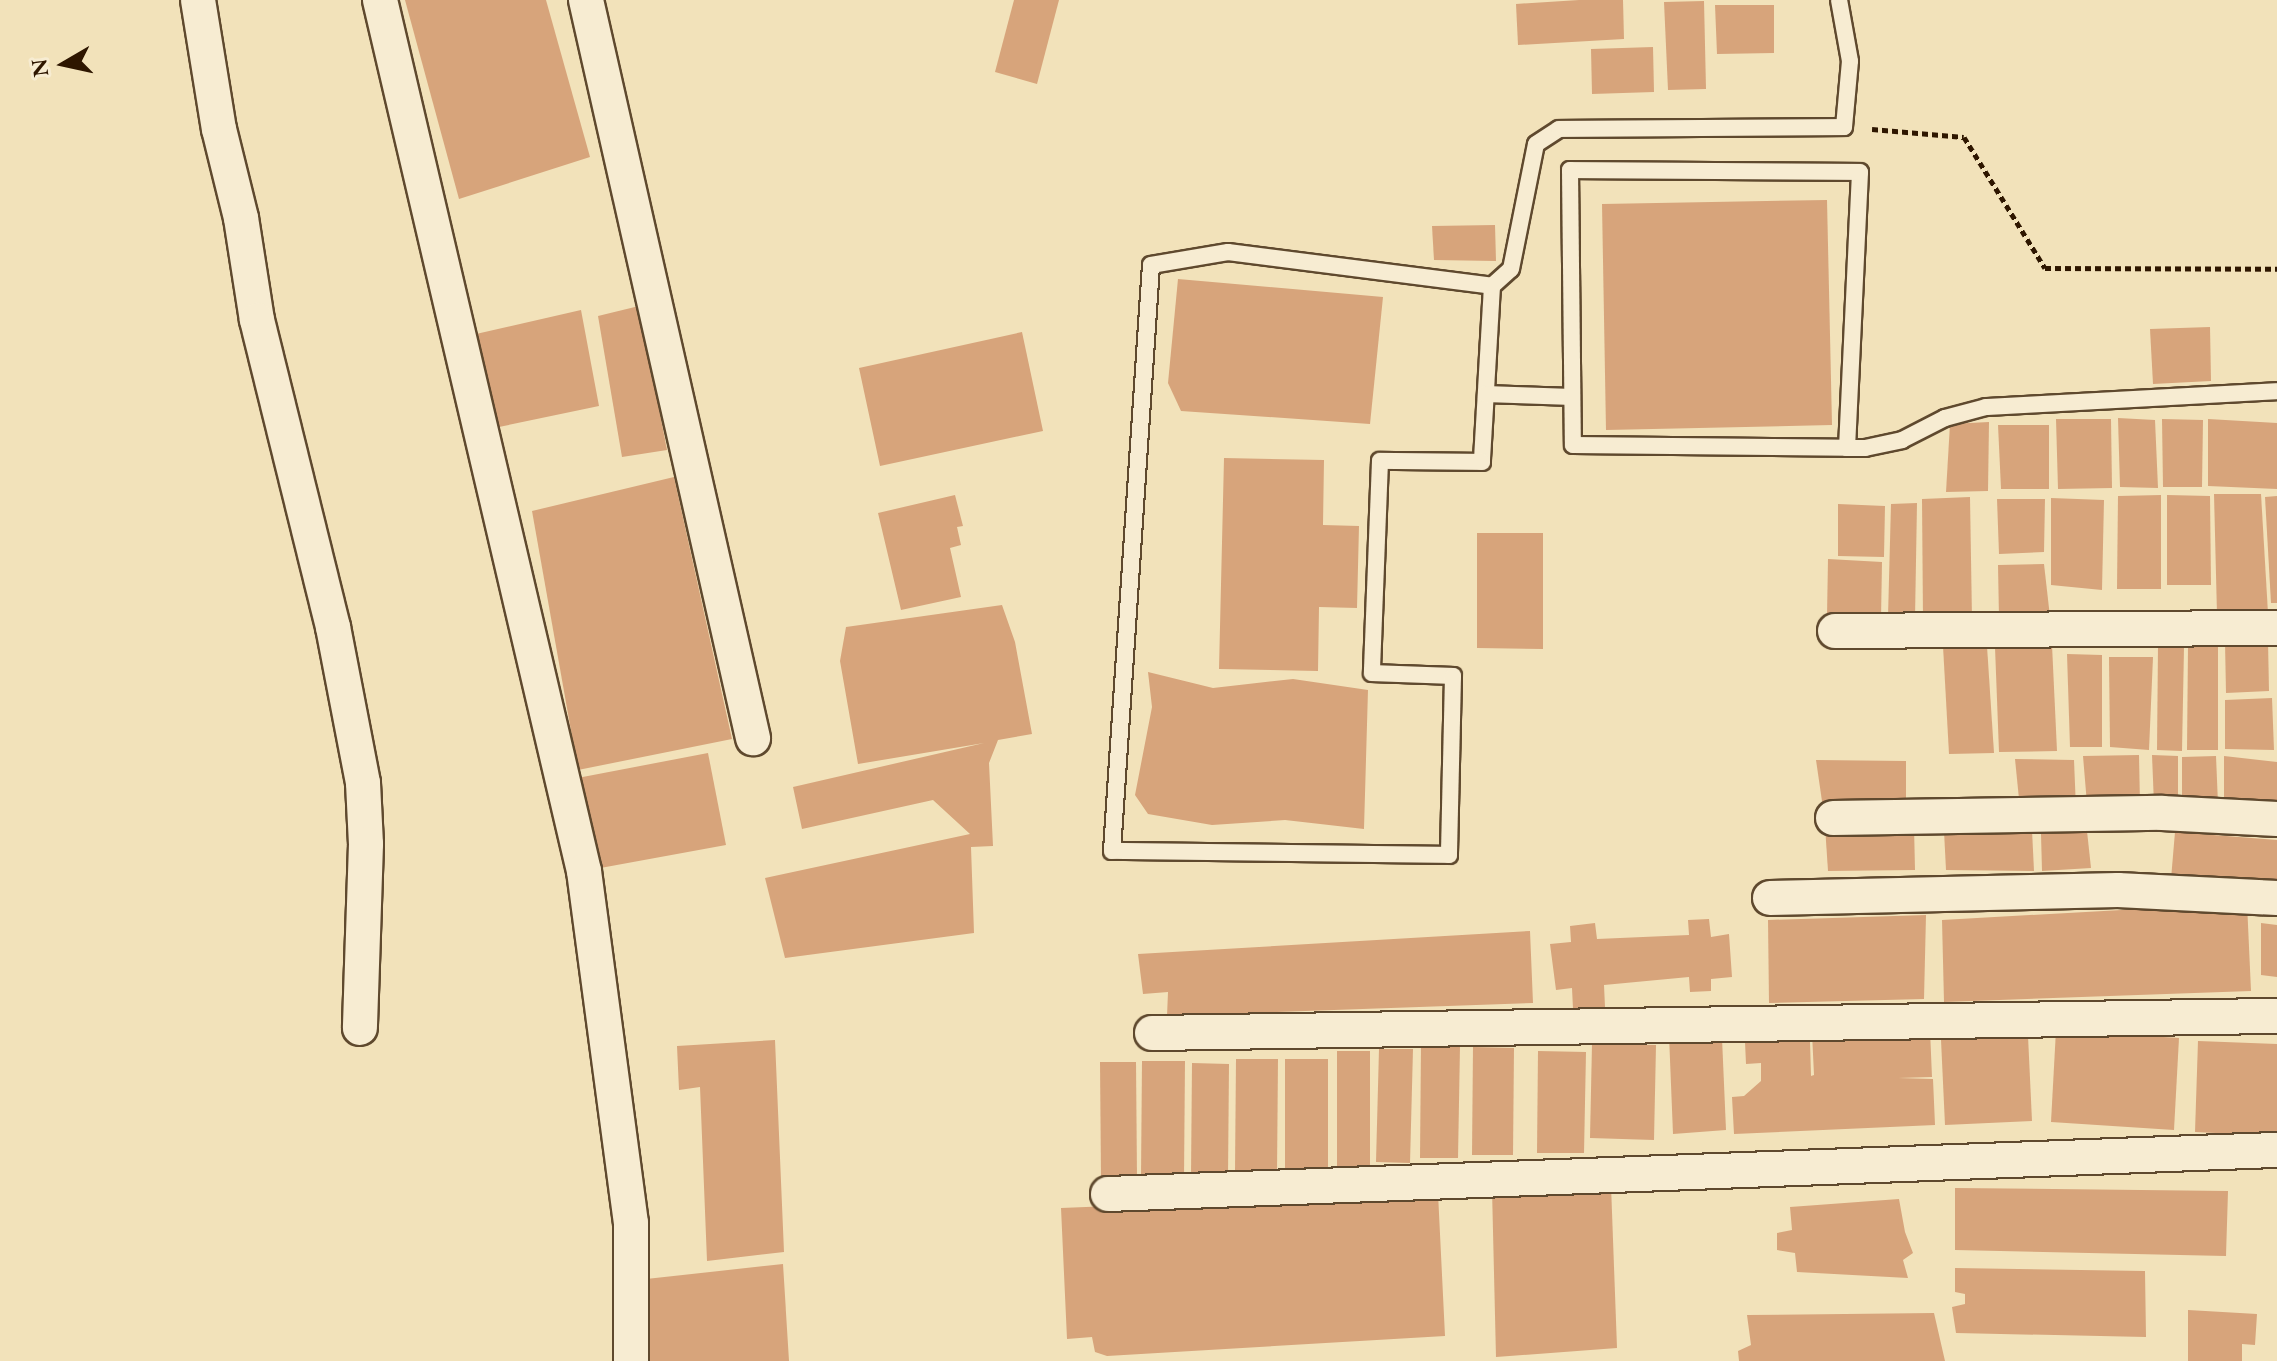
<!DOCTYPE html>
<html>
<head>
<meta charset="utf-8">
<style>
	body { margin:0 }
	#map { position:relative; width:2277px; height:1361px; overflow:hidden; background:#f2e2ba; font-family:"EB Garamond",serif }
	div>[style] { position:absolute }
	.building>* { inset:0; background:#d7a47b }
	.path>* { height:5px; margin-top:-2.5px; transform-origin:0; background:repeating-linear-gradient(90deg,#2e1600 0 6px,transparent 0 10px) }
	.roads { filter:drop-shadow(2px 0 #5f492e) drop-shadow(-2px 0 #5f492e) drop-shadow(0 2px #5f492e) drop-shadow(0 -2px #5f492e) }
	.lane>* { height:16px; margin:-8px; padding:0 8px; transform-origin:8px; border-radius:8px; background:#f7ecd2 }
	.street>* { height:34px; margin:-17px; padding:0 17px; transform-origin:17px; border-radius:17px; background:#f7ecd2 }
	span { translate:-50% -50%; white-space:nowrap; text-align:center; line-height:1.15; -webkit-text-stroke:7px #f7ecd2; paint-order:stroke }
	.north { position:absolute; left:24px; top:24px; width:80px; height:80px; -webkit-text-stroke:6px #f7ecd2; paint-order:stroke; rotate:261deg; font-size:22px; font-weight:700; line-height:32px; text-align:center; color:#2e1600 }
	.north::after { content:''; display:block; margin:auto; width:28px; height:36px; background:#2e1600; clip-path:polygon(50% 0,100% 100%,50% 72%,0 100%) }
</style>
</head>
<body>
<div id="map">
	<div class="building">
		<i style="clip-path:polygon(405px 0,546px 0,590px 157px,459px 199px)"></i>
		<i style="clip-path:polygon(1014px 0,1059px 0,1037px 84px,995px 72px)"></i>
		<i style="clip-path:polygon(1579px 0,1623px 0,1624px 39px,1518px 45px,1516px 4px)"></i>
		<i style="clip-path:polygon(1704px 1px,1706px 89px,1668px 90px,1664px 2px)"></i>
		<i style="clip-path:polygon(1715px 5px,1774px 5px,1774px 53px,1717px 54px)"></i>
		<i style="clip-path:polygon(1653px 47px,1654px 92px,1592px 94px,1591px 49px)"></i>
		<i style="clip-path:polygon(1827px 200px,1832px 425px,1606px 430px,1602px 204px)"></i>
		<i style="clip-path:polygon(1495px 225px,1496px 261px,1434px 260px,1432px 226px)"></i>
		<i style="clip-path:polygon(1178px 279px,1383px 297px,1370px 424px,1181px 411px,1168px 383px)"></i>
		<i style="clip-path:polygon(639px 306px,667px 450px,622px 457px,598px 316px)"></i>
		<i style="clip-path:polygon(581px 310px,599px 406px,499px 427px,476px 334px)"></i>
		<i style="clip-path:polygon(2210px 327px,2211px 381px,2153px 384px,2150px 329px)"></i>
		<i style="clip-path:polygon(1022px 332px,1043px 431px,880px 466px,859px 368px)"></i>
		<i style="clip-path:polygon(2118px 418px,2155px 420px,2158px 488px,2120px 487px)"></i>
		<i style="clip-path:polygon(2056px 419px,2111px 419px,2112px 488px,2058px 489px)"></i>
		<i style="clip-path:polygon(2162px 419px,2203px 420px,2202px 487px,2163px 487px)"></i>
		<i style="clip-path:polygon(2208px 419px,2277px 423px,2277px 489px,2208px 486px)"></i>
		<i style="clip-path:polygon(1989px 422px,1988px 491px,1946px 492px,1950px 424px)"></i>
		<i style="clip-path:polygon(1998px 425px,2049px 425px,2049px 489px,2001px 489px)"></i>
		<i style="clip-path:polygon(1224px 458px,1324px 460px,1323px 525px,1359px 526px,1357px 608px,1319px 607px,1318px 671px,1219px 669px)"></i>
		<i style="clip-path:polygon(674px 477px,732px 739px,578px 770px,532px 511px)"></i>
		<i style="clip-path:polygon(2214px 494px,2261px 494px,2268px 613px,2217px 614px)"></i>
		<i style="clip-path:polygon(955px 495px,963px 526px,957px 527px,961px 545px,950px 548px,961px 597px,901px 610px,878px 513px)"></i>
		<i style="clip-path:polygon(2161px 495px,2161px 589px,2117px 589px,2118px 496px)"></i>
		<i style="clip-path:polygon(2167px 495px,2210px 496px,2211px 585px,2167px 585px)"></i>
		<i style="clip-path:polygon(2277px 496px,2277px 603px,2271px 603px,2265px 497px)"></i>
		<i style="clip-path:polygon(1970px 497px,1972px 619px,1923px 619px,1922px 499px)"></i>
		<i style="clip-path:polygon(2051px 498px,2104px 500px,2102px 590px,2051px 585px)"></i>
		<i style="clip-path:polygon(1997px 499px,2045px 499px,2044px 552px,1999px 554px)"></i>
		<i style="clip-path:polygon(1917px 503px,1915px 619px,1888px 617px,1891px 504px)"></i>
		<i style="clip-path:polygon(1838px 504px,1885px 506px,1884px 557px,1838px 556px)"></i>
		<i style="clip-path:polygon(1477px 533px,1543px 533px,1543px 649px,1477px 648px)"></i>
		<i style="clip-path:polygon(1828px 559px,1882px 562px,1881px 619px,1827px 616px)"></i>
		<i style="clip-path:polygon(2044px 564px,2050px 617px,1999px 618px,1998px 565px)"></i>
		<i style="clip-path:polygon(1002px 605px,1015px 642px,1032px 734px,998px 740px,989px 763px,993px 846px,971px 847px,974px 933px,785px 958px,765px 878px,970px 834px,933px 800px,802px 829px,793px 787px,984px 743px,858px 764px,840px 661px,846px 627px)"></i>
		<i style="clip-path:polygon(2268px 641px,2269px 691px,2226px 693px,2225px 642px)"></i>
		<i style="clip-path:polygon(2218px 644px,2218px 750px,2187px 750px,2188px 646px)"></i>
		<i style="clip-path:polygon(2052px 645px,2057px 751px,1999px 752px,1995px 647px)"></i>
		<i style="clip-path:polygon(1943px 646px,1987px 646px,1994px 753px,1949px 754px)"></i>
		<i style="clip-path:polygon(2158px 646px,2184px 647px,2182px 751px,2157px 750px)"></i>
		<i style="clip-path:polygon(2067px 654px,2102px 655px,2102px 747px,2070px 747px)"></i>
		<i style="clip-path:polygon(2109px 657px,2153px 657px,2149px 750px,2110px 747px)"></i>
		<i style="clip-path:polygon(1148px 672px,1213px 688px,1293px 679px,1368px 690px,1364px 829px,1285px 820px,1212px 825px,1148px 814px,1135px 795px,1152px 707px)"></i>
		<i style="clip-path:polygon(2272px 698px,2274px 750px,2225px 749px,2225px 700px)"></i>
		<i style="clip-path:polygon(708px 753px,726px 845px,584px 871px,567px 780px)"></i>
		<i style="clip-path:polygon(2139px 755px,2140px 804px,2087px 804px,2083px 756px)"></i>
		<i style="clip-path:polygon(2152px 755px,2178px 756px,2178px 805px,2154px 804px)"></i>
		<i style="clip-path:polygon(2216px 756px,2218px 804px,2182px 804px,2182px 757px)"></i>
		<i style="clip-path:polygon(2224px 756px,2277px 762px,2277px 807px,2224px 803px)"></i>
		<i style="clip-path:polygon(2015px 759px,2074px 760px,2076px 809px,2020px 809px)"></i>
		<i style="clip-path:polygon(1816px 760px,1906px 761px,1906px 807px,1823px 808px)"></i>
		<i style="clip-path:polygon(1825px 826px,1914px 826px,1915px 870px,1828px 871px)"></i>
		<i style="clip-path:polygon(2032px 830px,2034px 871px,1946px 870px,1944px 831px)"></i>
		<i style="clip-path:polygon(2087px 831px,2091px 868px,2042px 871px,2041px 834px)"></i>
		<i style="clip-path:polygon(2175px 832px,2277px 840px,2277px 890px,2171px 879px)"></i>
		<i style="clip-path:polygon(2247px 903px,2251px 991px,1944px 1002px,1942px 920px)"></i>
		<i style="clip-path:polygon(1926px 915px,1924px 999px,1769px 1003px,1768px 920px)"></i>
		<i style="clip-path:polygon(1709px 919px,1711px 937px,1729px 934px,1732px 977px,1711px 979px,1711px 991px,1690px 992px,1689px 977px,1604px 985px,1605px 1007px,1573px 1009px,1572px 988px,1556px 990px,1550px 944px,1571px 942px,1570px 926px,1595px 923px,1597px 939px,1689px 935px,1688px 920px)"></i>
		<i style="clip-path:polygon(2261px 923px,2277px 925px,2277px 977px,2261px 975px)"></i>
		<i style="clip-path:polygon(1530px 931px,1533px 1003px,1167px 1016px,1168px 992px,1143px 994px,1138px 954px)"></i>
		<i style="clip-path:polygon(1930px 1030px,1932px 1077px,1898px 1078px,1933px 1079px,1935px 1125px,1734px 1134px,1732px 1097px,1744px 1096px,1761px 1081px,1761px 1063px,1746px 1064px,1745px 1042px,1810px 1041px,1811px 1076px,1814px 1075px,1812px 1033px)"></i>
		<i style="clip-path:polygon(2056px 1030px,2179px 1038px,2174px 1130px,2051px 1122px)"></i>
		<i style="clip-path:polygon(1669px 1035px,1722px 1038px,1726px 1130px,1673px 1134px)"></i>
		<i style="clip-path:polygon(2028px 1036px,2032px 1121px,1945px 1125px,1941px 1040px)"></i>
		<i style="clip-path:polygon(775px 1040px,784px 1252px,707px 1261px,700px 1087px,679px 1090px,677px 1046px)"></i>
		<i style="clip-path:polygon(2198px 1041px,2277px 1044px,2277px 1136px,2195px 1132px)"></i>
		<i style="clip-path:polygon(1592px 1044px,1656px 1045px,1654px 1140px,1590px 1138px)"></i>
		<i style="clip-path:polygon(1421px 1045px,1460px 1046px,1458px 1158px,1420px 1158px)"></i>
		<i style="clip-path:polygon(1473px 1047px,1514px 1048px,1513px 1155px,1472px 1155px)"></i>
		<i style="clip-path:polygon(1379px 1049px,1413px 1049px,1410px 1163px,1376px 1162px)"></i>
		<i style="clip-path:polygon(1337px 1051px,1370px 1051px,1370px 1166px,1337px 1166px)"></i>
		<i style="clip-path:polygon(1538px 1051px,1586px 1052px,1584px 1153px,1537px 1153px)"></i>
		<i style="clip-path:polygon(1236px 1059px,1278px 1059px,1277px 1172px,1235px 1171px)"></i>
		<i style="clip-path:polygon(1285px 1059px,1328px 1059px,1328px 1171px,1285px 1170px)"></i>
		<i style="clip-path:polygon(1142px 1061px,1185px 1061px,1184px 1177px,1141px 1176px)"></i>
		<i style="clip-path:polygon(1100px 1062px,1136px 1062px,1137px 1178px,1101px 1178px)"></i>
		<i style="clip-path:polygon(1192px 1063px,1229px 1064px,1228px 1176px,1191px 1176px)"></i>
		<i style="clip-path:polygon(1611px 1185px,1617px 1348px,1496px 1357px,1492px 1189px)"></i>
		<i style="clip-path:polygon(1955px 1188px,2228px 1191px,2226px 1256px,1955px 1250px)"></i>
		<i style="clip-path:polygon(1438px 1193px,1445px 1336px,1107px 1356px,1095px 1352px,1092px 1337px,1067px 1339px,1061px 1208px)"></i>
		<i style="clip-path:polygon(1899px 1199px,1905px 1232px,1913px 1253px,1903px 1260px,1908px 1278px,1797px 1272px,1795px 1253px,1777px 1250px,1777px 1233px,1792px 1230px,1790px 1207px)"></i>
		<i style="clip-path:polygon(783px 1264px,789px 1361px,641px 1361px,637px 1280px)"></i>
		<i style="clip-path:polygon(1955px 1268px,2145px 1271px,2146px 1337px,1956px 1333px,1952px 1307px,1965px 1304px,1965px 1294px,1955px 1292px)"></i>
		<i style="clip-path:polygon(2188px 1310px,2257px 1314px,2255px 1345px,2242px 1344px,2242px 1361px,2188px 1361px)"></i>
		<i style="clip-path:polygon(1934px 1313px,1945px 1361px,1739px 1361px,1738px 1351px,1751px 1345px,1747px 1315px)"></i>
	</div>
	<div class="path">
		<i style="left:1872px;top:129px;width:92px;rotate:5deg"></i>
		<i style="left:1964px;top:137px;width:154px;rotate:58.3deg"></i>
		<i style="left:2045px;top:268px;width:232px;rotate:0.2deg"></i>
	</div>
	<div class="roads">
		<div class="lane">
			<i style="left:1492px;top:286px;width:176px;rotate:93.3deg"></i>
			<i style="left:1482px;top:462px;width:102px;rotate:-179.4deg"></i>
			<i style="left:1380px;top:461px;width:212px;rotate:92.2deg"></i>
			<i style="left:1372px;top:673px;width:81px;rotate:2.1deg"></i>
			<i style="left:1453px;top:676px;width:179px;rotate:91.3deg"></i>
			<i style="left:1449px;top:855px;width:337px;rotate:-179.3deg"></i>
			<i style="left:1112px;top:851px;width:587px;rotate:-86.19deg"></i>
			<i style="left:1151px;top:265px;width:78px;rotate:-9.6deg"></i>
			<i style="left:1228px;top:252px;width:266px;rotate:7.3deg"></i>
			<i style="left:1492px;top:286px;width:25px;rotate:-42deg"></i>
			<i style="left:1511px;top:269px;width:127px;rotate:-78.7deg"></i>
			<i style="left:1536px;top:144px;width:27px;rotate:-33deg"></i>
			<i style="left:1559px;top:129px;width:285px;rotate:-0.4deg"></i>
			<i style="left:1844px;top:127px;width:66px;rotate:-84.8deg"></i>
			<i style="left:1850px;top:61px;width:62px;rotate:-100.2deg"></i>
			<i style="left:1486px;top:394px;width:86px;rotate:2deg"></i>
			<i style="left:1847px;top:448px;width:276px;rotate:-87.3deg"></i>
			<i style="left:1860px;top:172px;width:290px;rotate:-179.6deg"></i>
			<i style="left:1570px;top:170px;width:275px;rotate:89.4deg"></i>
			<i style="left:1573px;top:445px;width:274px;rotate:0.6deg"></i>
			<i style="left:1847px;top:448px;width:18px"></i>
			<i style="left:1865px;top:448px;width:38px;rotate:-12deg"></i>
			<i style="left:1902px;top:440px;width:48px;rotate:-27.1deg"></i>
			<i style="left:1945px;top:418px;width:42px;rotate:-15deg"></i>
			<i style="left:1986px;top:407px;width:291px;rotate:-3.1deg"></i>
		</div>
		<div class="street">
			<i style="left:198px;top:0;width:131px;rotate:80.8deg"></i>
			<i style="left:219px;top:129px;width:92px;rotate:76.1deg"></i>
			<i style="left:241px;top:218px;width:103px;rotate:81.1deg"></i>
			<i style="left:257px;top:320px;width:316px;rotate:76.1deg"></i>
			<i style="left:333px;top:627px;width:159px;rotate:79.1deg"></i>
			<i style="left:363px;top:783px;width:61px;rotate:87.2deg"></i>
			<i style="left:366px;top:844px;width:184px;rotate:91.9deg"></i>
			<i style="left:380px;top:0;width:895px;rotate:76.82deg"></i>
			<i style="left:584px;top:871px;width:355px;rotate:82.4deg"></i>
			<i style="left:631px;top:1223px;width:138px;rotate:90deg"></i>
			<i style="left:586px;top:0;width:757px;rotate:77.25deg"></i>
			<i style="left:1835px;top:631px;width:442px;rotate:-0.4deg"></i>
			<i style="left:1833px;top:818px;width:329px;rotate:-0.9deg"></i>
			<i style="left:2162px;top:813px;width:115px;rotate:3deg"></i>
			<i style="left:1770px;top:898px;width:348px;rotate:-1.3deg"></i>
			<i style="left:2118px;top:890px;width:159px;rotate:2.9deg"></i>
			<i style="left:1152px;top:1033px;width:1125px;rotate:-0.87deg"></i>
			<i style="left:1108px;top:1194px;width:1170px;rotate:-2.16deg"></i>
		</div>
	</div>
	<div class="north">N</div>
</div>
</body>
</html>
